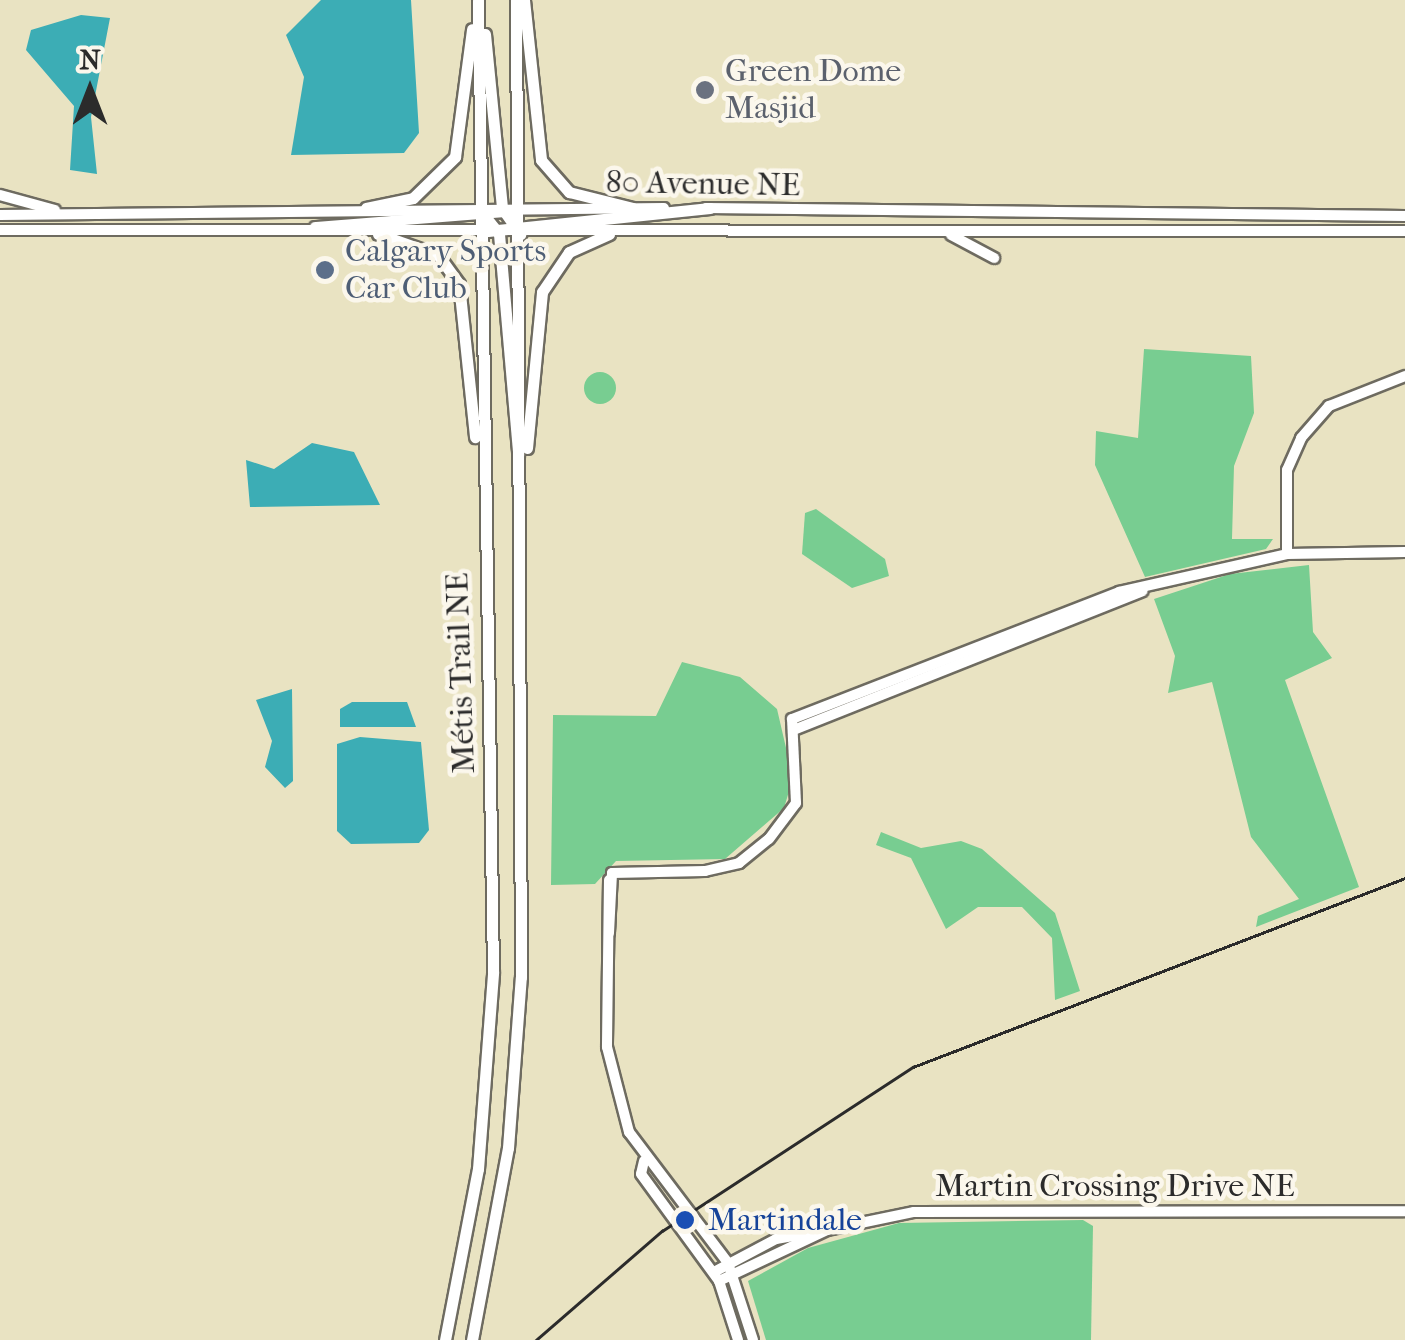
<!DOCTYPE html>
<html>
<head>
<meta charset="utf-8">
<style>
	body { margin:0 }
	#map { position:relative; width:1405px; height:1340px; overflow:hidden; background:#e9e3c2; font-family:"IM FELL French Canon",serif }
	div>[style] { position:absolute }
	.green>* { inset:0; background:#78cd91 }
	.round { border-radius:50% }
	.water>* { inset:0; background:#3cadb5 }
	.roads { filter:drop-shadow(2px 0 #6e6b60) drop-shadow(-2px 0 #6e6b60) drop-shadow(0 2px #6e6b60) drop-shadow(0 -2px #6e6b60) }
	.secondary>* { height:10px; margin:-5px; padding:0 5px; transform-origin:5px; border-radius:5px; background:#fff }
	.primary>* { height:11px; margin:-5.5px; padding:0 5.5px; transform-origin:5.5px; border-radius:5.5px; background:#fff }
	.tram>* { height:2.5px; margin:-1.25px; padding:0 1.25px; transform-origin:1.25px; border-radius:1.25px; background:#2b2b2b }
	.dots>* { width:28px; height:28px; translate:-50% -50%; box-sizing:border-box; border:5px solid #fbf7ec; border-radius:50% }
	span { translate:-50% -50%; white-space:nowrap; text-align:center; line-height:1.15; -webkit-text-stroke:9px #fbf7ec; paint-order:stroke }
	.worship-label { font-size:32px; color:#5b616d }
	.left { translate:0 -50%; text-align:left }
	.street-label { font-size:32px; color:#2b2b2b }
	.service-label { font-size:32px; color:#4e5e75 }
	.transit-label { font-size:32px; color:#164399 }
	.north { position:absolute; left:40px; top:40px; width:100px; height:100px; -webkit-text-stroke:8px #fbf7ec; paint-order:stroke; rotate:0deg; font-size:28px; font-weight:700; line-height:40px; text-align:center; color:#2b2b2b }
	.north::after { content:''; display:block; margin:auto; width:35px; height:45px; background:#2b2b2b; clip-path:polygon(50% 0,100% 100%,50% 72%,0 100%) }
</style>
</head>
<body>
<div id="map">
	<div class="green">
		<i style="clip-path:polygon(1144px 349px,1251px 356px,1254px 413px,1234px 466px,1232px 539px,1273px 539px,1266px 549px,1145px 577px,1095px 465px,1096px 431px,1138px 438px)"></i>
		<i class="round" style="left:584px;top:372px;width:32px;height:32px"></i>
		<i style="clip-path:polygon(816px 509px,885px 559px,889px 576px,852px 588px,802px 554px,805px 513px)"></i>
		<i style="clip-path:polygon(1309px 565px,1313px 632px,1332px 658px,1285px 680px,1359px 887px,1256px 927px,1258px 916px,1299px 899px,1251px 837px,1212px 682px,1168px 693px,1175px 656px,1154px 599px,1230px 574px)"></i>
		<i style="clip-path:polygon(682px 662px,740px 677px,777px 709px,793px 778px,784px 808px,725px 859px,616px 861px,595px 884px,551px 885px,553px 715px,656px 716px)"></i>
		<i style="clip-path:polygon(881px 832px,921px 848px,961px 841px,982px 849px,1055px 913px,1080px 991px,1055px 1000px,1052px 938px,1022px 907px,978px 907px,946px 929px,911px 858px,876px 845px)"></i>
		<i style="clip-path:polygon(1083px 1220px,1093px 1226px,1091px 1340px,766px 1340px,748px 1281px,808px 1248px,899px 1223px)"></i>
	</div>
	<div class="water">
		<i style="clip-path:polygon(321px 0,411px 0,419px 133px,404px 153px,291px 155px,304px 77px,286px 35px)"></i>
		<i style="clip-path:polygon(81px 15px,110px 18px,91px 117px,97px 174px,70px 170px,74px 106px,26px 50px,31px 30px)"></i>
		<i style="clip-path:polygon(312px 443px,354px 452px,380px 505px,250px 507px,246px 460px,274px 469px)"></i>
		<i style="clip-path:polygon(292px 689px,293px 781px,285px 788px,265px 767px,272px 741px,256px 700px)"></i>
		<i style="clip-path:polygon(352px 702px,407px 702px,416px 727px,340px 727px,340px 709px)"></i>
		<i style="clip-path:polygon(360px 737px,421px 742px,429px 830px,419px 843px,351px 844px,337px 831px,337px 744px)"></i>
	</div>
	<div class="roads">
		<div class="secondary">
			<i style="left:0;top:195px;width:57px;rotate:15.3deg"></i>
			<i style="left:706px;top:208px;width:699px;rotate:0.66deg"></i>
			<i style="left:0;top:215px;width:664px;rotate:-0.6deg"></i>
			<i style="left:315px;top:227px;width:192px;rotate:-4.5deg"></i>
			<i style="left:0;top:230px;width:1405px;rotate:0.04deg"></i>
			<i style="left:951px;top:235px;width:49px;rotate:28.1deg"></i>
			<i style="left:1287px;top:554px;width:84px;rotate:-90deg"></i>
			<i style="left:1287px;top:470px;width:35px;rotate:-66deg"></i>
			<i style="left:1301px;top:438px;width:43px;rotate:-48.8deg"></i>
			<i style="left:1329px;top:406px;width:82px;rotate:-21.5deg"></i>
			<i style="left:796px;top:729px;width:373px;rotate:-21.7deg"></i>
			<i style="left:609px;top:880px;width:167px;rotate:90.7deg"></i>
			<i style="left:607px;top:1047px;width:88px;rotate:75.5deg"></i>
			<i style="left:629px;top:1132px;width:164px;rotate:52.9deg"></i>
			<i style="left:728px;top:1263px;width:81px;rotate:72deg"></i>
			<i style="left:609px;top:933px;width:60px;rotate:-87.1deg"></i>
			<i style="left:612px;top:873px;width:93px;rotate:-1.2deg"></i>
			<i style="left:705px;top:871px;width:35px;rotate:-13deg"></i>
			<i style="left:739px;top:863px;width:38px;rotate:-39deg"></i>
			<i style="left:769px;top:839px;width:45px;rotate:-53.1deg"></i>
			<i style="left:796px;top:803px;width:84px;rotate:-92.7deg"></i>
			<i style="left:792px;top:719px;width:351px;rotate:-21.2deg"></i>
			<i style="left:1119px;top:592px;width:172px;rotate:-12.7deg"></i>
			<i style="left:1287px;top:554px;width:118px;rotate:-1deg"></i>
			<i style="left:644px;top:1161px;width:13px;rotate:103deg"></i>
			<i style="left:641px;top:1174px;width:132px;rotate:53.9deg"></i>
			<i style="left:719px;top:1281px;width:62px;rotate:72.1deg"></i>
			<i style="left:714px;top:1272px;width:70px;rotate:-28deg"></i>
			<i style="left:776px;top:1239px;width:51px;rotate:-10.2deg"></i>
			<i style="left:719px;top:1281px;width:119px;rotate:-25.3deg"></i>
			<i style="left:827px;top:1230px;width:89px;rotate:-11.7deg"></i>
			<i style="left:914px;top:1212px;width:491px;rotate:-0.1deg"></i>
		</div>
		<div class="primary">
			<i style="left:524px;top:0;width:161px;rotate:83.9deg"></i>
			<i style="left:541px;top:160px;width:43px;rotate:48.8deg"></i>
			<i style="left:569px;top:192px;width:66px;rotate:14deg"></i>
			<i style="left:485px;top:34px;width:175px;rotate:84.4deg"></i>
			<i style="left:502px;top:208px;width:32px;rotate:55deg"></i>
			<i style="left:366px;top:208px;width:48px;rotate:-12deg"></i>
			<i style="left:413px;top:198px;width:59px;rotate:-44.3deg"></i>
			<i style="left:455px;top:157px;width:129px;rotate:-82.4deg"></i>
			<i style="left:479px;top:209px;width:32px;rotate:51deg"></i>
			<i style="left:499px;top:234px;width:220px;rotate:85deg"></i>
			<i style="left:488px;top:231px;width:223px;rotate:-5.9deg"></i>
			<i style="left:378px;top:234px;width:64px;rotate:19.3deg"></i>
			<i style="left:438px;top:255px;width:36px;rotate:54deg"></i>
			<i style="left:459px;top:284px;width:154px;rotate:84deg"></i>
			<i style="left:527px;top:448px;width:157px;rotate:-84.5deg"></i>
			<i style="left:542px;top:292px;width:48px;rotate:-56deg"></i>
			<i style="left:569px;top:252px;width:44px;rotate:-24.2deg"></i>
			<i style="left:445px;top:1340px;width:174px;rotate:-79.1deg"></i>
			<i style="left:478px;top:1169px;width:198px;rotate:-85.6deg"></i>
			<i style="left:493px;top:972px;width:972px;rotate:-90.88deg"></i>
			<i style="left:472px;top:1340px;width:195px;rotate:-79.4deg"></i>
			<i style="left:508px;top:1148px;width:171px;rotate:-85.7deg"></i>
			<i style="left:521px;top:977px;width:977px;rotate:-90.29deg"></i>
		</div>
	</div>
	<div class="tram">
		<i style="left:536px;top:1340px;width:167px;rotate:-40.9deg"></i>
		<i style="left:662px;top:1231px;width:300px;rotate:-33.2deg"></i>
		<i style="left:913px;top:1067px;width:527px;rotate:-21.01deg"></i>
	</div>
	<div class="dots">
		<i style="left:705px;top:90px;background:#6b7280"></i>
		<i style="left:325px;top:270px;background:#5c6f8a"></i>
		<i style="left:685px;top:1220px;background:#1a4fb4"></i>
	</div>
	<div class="worship-label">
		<span class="left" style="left:725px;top:90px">Green Dome<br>Masjid</span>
	</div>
	<div class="street-label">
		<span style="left:703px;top:184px;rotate:1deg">80 Avenue NE</span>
		<span style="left:461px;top:673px;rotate:-92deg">Métis Trail NE</span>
		<span style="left:1115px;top:1186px">Martin Crossing Drive NE</span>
	</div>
	<div class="service-label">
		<span class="left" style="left:345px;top:270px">Calgary Sports<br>Car Club</span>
	</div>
	<div class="transit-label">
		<span class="left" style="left:708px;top:1220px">Martindale</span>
	</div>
	<div class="north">N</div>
</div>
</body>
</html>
